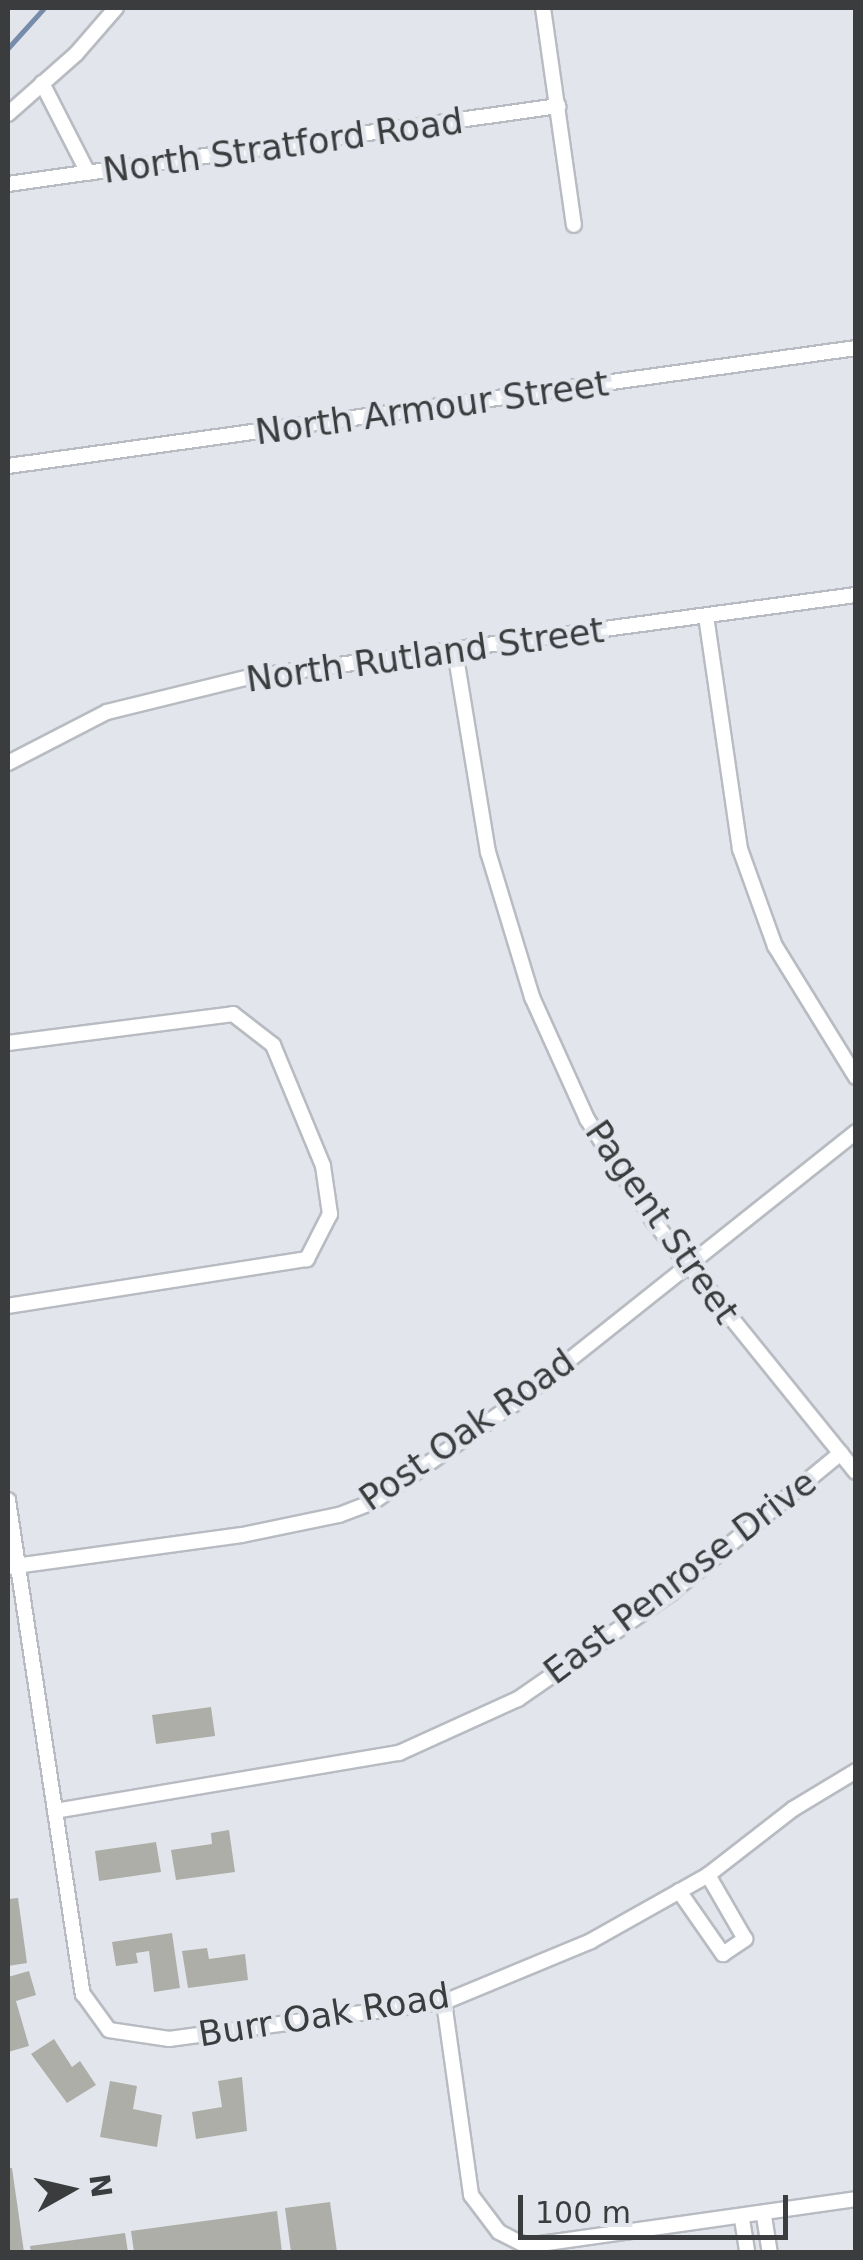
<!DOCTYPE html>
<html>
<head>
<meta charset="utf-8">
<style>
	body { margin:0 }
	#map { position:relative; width:863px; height:2260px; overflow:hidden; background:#e2e6ec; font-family:"DejaVu Sans",sans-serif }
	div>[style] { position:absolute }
	.stream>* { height:5px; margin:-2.5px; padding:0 2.5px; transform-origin:2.5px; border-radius:2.5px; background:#778caa }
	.building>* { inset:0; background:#adaea8 }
	.roads { filter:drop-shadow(2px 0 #b8bcc2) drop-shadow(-2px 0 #b8bcc2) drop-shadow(0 2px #b8bcc2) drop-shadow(0 -2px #b8bcc2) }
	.street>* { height:14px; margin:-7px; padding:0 7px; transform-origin:7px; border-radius:7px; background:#fff }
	span { translate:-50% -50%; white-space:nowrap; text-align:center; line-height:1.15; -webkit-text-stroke:9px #e2e6ec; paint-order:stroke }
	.street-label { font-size:35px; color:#3a3c3e }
	.frame { position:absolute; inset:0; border:10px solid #3a3c3e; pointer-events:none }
	.north { position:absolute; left:20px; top:2140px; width:100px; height:100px; -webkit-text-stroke:8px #e2e6ec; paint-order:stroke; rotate:82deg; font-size:28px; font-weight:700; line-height:40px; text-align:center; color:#3a3c3e }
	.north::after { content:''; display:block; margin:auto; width:35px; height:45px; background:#3a3c3e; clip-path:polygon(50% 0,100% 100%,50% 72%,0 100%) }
	.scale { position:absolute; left:518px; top:2195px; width:270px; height:45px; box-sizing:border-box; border:5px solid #3a3c3e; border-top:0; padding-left:12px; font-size:30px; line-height:35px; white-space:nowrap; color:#3a3c3e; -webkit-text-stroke:8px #e2e6ec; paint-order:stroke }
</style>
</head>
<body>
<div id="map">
	<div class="stream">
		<i style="left:8px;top:48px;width:54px;rotate:-48deg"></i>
	</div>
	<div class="building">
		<i style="clip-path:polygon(211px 1707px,215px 1736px,156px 1744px,152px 1715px)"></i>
		<i style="clip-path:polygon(229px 1830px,235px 1872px,176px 1880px,171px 1850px,212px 1844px,211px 1833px)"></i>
		<i style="clip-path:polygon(156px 1842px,161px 1872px,99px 1881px,95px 1851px)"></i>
		<i style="clip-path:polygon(18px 1898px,27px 1963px,8px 1966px,8px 1899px)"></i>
		<i style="clip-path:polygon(172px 1933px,180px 1988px,154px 1992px,149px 1951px,136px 1953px,138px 1963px,116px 1966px,112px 1942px)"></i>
		<i style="clip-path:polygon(207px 1948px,209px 1959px,245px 1954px,248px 1980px,188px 1988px,182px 1951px)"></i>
		<i style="clip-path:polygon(29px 1971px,36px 1995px,16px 2001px,29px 2046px,8px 2052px,8px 1977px)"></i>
		<i style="clip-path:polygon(54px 2039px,72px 2067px,80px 2061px,96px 2085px,67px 2103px,31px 2054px)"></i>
		<i style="clip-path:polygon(242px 2077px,247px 2131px,196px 2139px,192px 2112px,222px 2107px,218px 2081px)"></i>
		<i style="clip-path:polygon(110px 2081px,137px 2086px,133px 2109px,162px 2115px,157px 2147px,100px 2137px)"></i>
		<i style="clip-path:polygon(8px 2168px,12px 2168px,24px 2252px,8px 2252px)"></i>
		<i style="clip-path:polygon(330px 2202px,337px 2252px,291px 2252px,285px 2208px)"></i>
		<i style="clip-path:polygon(277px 2211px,282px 2252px,134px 2252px,131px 2231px)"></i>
		<i style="clip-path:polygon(125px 2233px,128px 2252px,31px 2252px,30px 2246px)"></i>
	</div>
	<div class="roads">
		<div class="street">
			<i style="left:543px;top:8px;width:219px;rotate:81.9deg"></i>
			<i style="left:42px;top:83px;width:101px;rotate:62.9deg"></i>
			<i style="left:8px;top:114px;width:91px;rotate:-41.4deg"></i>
			<i style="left:76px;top:54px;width:61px;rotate:-49deg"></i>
			<i style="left:8px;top:184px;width:556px;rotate:-8.07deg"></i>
			<i style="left:8px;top:466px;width:856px;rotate:-7.92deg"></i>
			<i style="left:706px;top:616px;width:235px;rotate:81.7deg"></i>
			<i style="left:740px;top:849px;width:103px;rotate:70.2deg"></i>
			<i style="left:775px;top:946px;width:154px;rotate:58.3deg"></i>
			<i style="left:455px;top:651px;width:204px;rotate:80.7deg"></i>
			<i style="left:488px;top:852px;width:152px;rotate:73.1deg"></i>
			<i style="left:532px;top:997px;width:134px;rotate:65.7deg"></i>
			<i style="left:587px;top:1119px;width:123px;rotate:57deg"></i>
			<i style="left:654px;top:1222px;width:321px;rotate:51.1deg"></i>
			<i style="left:8px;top:763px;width:111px;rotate:-27.3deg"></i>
			<i style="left:107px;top:712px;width:147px;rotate:-13.8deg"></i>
			<i style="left:250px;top:677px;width:612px;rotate:-7.71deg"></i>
			<i style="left:8px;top:1043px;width:227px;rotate:-7.3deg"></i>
			<i style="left:233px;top:1014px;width:51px;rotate:37.8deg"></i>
			<i style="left:273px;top:1045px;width:131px;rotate:67.5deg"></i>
			<i style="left:323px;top:1166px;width:49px;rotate:81.7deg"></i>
			<i style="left:330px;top:1214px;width:51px;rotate:117.1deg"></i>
			<i style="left:307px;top:1259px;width:303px;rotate:171.1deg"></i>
			<i style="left:8px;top:1500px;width:500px;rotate:81.4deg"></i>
			<i style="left:83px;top:1994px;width:44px;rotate:54.2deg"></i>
			<i style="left:109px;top:2030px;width:61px;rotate:8.5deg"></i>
			<i style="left:169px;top:2039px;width:277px;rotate:-7.7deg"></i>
			<i style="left:444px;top:2002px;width:159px;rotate:-22.5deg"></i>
			<i style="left:591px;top:1941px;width:134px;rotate:-29.4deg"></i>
			<i style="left:708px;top:1875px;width:108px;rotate:-37.8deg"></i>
			<i style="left:793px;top:1809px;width:74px;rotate:-31.1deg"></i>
			<i style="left:8px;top:1567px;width:236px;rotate:-7.8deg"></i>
			<i style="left:242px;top:1535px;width:99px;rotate:-11.7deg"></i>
			<i style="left:339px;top:1515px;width:36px;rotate:-21deg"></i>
			<i style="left:373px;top:1502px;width:172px;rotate:-34.8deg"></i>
			<i style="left:514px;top:1404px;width:437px;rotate:-38.5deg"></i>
			<i style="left:55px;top:1811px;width:349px;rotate:-9.6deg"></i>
			<i style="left:399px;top:1753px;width:131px;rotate:-24.4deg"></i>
			<i style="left:518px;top:1699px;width:186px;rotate:-34.7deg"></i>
			<i style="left:671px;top:1593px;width:220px;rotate:-39.5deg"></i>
			<i style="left:679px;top:1891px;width:77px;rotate:55.1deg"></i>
			<i style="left:723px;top:1954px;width:27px;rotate:-34deg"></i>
			<i style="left:745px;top:1939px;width:74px;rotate:-120deg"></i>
			<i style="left:444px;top:2002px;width:195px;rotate:82deg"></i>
			<i style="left:471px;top:2195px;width:46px;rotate:52.9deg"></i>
			<i style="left:499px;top:2232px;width:30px;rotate:27deg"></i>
			<i style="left:526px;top:2246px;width:333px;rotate:-8.1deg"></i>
			<i style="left:764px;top:2216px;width:36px;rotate:81deg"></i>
			<i style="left:742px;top:2219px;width:33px;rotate:81deg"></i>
		</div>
	</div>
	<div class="street-label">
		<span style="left:283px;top:146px;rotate:-8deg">North Stratford Road</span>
		<span style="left:432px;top:408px;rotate:-8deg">North Armour Street</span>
		<span style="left:425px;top:655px;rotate:-8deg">North Rutland Street</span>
		<span style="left:662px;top:1222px;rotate:55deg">Pagent Street</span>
		<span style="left:467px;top:1430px;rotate:-35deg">Post Oak Road</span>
		<span style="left:680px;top:1577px;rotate:-37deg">East Penrose Drive</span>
		<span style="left:324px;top:2015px;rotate:-9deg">Burr Oak Road</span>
	</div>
	<div class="frame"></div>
	<div class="north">N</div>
	<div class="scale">100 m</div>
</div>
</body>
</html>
